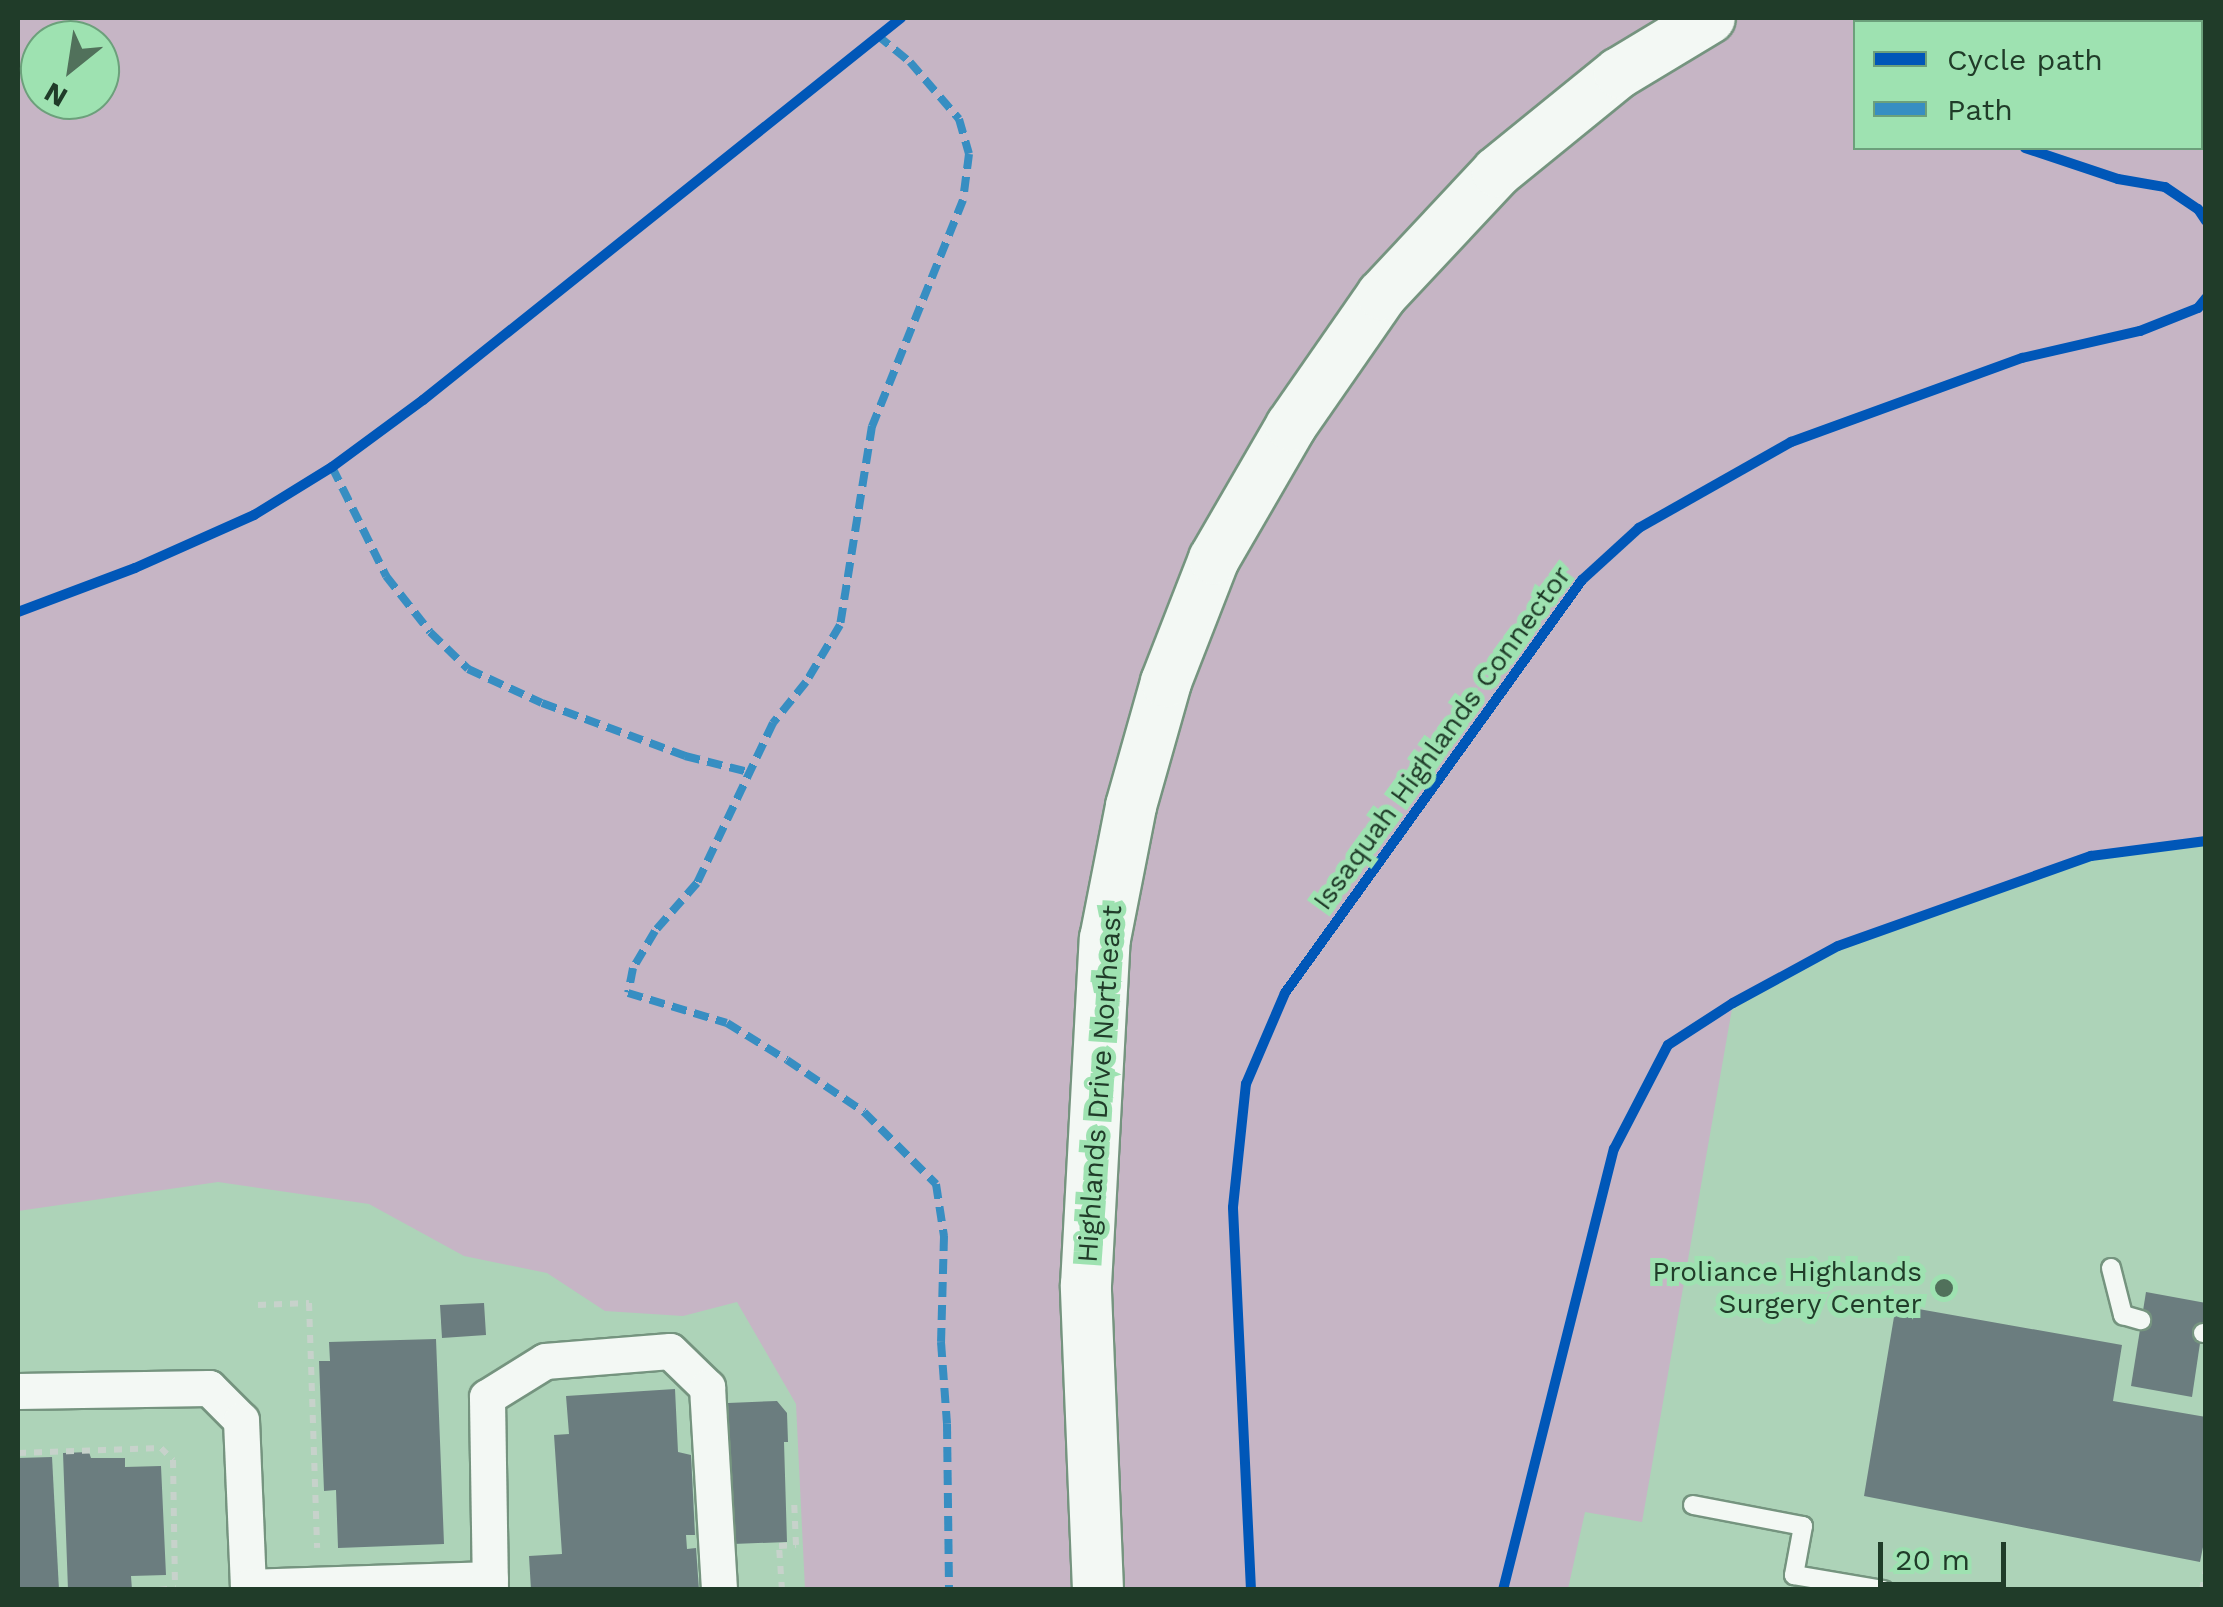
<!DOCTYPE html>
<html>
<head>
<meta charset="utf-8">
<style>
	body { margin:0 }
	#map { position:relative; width:2223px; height:1607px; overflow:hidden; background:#add3b8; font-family:"Work Sans",sans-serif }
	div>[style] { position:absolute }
	.green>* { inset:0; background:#c6b5c5 }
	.building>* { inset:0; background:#6b7d7f }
	.path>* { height:6px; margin-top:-3px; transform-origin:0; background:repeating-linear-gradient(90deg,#c7d2cb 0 8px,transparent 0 16px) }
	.roads { filter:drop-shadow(2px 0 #75947f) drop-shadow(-2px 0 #75947f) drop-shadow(0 2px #75947f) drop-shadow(0 -2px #75947f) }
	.lane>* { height:18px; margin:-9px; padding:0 9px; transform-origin:9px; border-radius:9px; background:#f3f8f4 }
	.street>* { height:35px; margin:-17.5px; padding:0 17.5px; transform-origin:17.5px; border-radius:17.5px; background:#f3f8f4 }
	.secondary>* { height:50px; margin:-25px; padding:0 25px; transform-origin:25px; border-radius:25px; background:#f3f8f4 }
	.quiet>* { height:8px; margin-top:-4px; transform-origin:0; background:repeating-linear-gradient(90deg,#378ec2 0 15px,transparent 0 23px) }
	.cycleway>* { height:10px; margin:-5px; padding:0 5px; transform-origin:5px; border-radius:5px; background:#0057b8 }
	.dots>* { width:28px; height:28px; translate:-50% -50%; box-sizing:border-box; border:5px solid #9ee2b1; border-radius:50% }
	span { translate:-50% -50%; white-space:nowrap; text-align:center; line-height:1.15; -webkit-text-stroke:10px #9ee2b1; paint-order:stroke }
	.street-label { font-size:28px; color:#203c29 }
	.poi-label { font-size:28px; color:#203c29 }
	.right { translate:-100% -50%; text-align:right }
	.frame { position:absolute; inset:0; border:20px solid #203c29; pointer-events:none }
	.legend { position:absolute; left:1853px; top:20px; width:350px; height:130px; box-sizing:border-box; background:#9ee2b1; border:2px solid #6ca07b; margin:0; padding:12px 18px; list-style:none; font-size:30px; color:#203c29 }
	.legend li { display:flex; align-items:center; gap:20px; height:50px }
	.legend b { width:50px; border:2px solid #6ca07b }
	.north { position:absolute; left:20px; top:20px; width:100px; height:100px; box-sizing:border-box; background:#9ee2b1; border:2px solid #6ca07b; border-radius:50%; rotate:210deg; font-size:28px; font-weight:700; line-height:40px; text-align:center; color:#203c29 }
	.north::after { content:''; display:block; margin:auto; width:35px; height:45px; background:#51715b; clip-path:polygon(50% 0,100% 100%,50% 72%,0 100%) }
	.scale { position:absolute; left:1878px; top:1542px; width:128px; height:45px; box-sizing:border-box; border:5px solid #203c29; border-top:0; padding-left:12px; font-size:30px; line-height:35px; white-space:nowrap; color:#203c29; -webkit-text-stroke:8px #9ee2b1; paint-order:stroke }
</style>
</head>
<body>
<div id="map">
	<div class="green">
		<i style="clip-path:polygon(evenodd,18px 18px,2205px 18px,2205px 841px,2090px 856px,1838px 946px,1733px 1003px,1642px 1522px,1585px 1512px,1568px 1589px,805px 1589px,796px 1404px,737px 1302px,683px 1316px,605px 1311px,547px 1273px,464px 1256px,369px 1204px,218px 1182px,18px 1211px,18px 18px,1856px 22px,2200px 22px,2200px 148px,1856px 148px,1856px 22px,18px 18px,40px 40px,100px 40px,100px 100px,40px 100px,40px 40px)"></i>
	</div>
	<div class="building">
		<i style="clip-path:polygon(2146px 1292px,2206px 1303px,2192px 1397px,2131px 1386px)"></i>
		<i style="clip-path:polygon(484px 1303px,486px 1335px,442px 1338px,440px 1305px)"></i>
		<i style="clip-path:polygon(1896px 1305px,2122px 1345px,2113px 1401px,2206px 1417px,2206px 1532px,2200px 1562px,1864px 1496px)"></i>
		<i style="clip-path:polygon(436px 1339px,444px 1544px,338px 1548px,336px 1490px,324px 1491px,319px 1361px,330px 1361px,329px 1342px)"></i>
		<i style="clip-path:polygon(675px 1389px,678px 1452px,691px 1455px,695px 1535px,686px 1535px,687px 1549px,696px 1548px,699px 1590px,531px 1590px,529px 1556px,562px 1554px,554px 1435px,569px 1434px,566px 1396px)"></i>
		<i style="clip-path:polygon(777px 1401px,787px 1413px,788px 1442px,784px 1442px,787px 1542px,733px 1544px,728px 1403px)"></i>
		<i style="clip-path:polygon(89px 1452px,91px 1458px,125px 1458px,125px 1467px,161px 1466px,166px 1575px,131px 1576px,132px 1590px,68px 1590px,63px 1453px)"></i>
		<i style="clip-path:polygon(52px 1457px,59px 1590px,18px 1590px,18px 1458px)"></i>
	</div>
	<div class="path">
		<i style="left:258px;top:1305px;width:51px;rotate:-2.2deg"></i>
		<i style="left:309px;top:1303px;width:245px;rotate:88.1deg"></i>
		<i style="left:18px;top:1453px;width:143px;rotate:-2deg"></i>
		<i style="left:161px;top:1448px;width:17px;rotate:45deg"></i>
		<i style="left:173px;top:1460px;width:128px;rotate:89.1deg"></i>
		<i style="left:159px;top:1590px;width:17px;rotate:-7deg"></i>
		<i style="left:782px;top:1590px;width:44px;rotate:-93.9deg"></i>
		<i style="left:779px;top:1546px;width:17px;rotate:-3deg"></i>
		<i style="left:796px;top:1545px;width:45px;rotate:-92.5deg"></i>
		<i style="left:2202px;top:1590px;width:20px;rotate:-79deg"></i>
	</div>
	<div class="roads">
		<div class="lane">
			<i style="left:2111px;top:1268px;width:49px;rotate:75.7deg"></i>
			<i style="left:2123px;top:1315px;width:19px;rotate:16deg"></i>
			<i style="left:2203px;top:1333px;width:3px"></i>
			<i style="left:1693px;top:1505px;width:112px;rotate:10.8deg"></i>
			<i style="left:1803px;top:1526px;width:50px;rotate:100.4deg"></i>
			<i style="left:1794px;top:1575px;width:91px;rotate:9.5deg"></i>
		</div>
		<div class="street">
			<i style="left:18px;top:1391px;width:191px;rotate:-0.9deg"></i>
			<i style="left:209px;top:1388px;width:45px;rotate:45deg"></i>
			<i style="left:241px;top:1420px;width:170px;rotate:87.6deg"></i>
			<i style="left:248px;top:1587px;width:242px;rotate:-1.9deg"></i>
			<i style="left:490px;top:1590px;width:193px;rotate:-90.9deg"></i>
			<i style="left:487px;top:1397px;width:68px;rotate:-31.8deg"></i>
			<i style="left:545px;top:1361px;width:125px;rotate:-4.6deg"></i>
			<i style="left:670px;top:1351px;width:52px;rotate:44.2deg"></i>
			<i style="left:707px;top:1387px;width:203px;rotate:86.6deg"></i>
		</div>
		<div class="secondary">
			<i style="left:1098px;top:1590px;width:305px;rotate:-92.3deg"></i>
			<i style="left:1086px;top:1285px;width:347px;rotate:-86.9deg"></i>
			<i style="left:1105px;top:939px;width:136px;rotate:-78.9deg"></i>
			<i style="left:1131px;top:806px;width:129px;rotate:-74.2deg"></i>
			<i style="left:1166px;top:682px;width:132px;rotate:-68.7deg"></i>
			<i style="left:1214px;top:559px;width:154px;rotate:-59.9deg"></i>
			<i style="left:1291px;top:426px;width:160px;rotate:-55.2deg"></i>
			<i style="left:1382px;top:295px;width:168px;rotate:-46.9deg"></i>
			<i style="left:1497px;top:172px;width:157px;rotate:-39.1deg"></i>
			<i style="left:1619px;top:73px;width:106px;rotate:-31.1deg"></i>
		</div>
	</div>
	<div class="quiet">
		<i style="left:877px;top:35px;width:43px;rotate:39.3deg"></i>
		<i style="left:910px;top:62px;width:75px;rotate:49.3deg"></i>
		<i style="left:959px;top:119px;width:36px;rotate:74deg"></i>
		<i style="left:969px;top:154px;width:46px;rotate:97.4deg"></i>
		<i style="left:963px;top:200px;width:244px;rotate:111.9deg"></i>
		<i style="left:872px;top:426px;width:202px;rotate:99.1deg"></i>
		<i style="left:840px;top:625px;width:66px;rotate:120.8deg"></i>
		<i style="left:806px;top:682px;width:53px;rotate:128.8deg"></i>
		<i style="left:773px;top:723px;width:177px;rotate:115.4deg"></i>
		<i style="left:697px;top:883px;width:64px;rotate:131.2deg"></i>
		<i style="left:655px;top:931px;width:43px;rotate:120.7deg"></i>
		<i style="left:633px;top:968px;width:25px;rotate:101deg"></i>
		<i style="left:628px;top:993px;width:103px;rotate:16.9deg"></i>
		<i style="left:727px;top:1023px;width:70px;rotate:31.7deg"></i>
		<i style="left:787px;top:1060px;width:93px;rotate:34deg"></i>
		<i style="left:864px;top:1112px;width:102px;rotate:45deg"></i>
		<i style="left:936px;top:1184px;width:53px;rotate:81.3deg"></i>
		<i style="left:944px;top:1236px;width:106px;rotate:91.6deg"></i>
		<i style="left:941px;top:1342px;width:82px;rotate:85.8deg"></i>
		<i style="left:947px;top:1424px;width:166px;rotate:89.3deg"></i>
		<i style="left:332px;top:467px;width:122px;rotate:63.6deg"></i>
		<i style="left:386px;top:576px;width:71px;rotate:51.8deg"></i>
		<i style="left:430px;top:632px;width:53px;rotate:44.2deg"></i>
		<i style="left:468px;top:669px;width:81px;rotate:24.7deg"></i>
		<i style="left:542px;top:703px;width:153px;rotate:20.3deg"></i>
		<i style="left:685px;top:756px;width:69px;rotate:14.2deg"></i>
	</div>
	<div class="cycleway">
		<i style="left:2025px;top:148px;width:98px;rotate:18.4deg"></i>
		<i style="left:2118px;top:179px;width:48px;rotate:9.7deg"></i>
		<i style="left:2165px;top:187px;width:40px;rotate:34deg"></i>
		<i style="left:2198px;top:209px;width:14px;rotate:56deg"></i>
		<i style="left:18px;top:612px;width:125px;rotate:-20.6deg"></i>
		<i style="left:135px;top:568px;width:130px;rotate:-24deg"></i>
		<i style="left:254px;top:515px;width:92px;rotate:-31.6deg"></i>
		<i style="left:332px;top:467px;width:113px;rotate:-36.4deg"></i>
		<i style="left:423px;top:400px;width:612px;rotate:-38.63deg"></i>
		<i style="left:1251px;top:1590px;width:383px;rotate:-92.7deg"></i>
		<i style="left:1233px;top:1207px;width:124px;rotate:-84deg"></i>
		<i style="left:1246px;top:1084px;width:99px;rotate:-66.8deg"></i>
		<i style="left:1285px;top:993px;width:509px;rotate:-54.28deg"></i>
		<i style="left:1582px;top:580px;width:77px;rotate:-42.4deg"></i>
		<i style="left:1639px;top:528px;width:175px;rotate:-29.5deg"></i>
		<i style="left:1791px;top:442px;width:246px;rotate:-20deg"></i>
		<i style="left:2022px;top:358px;width:121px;rotate:-12.9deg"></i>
		<i style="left:2140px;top:331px;width:62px;rotate:-21.6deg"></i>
		<i style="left:2198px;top:308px;width:13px;rotate:-51deg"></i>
		<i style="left:1503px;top:1590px;width:455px;rotate:-75.9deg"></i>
		<i style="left:1614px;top:1149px;width:117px;rotate:-62.6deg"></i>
		<i style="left:1668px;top:1045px;width:77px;rotate:-32.9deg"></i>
		<i style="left:1733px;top:1003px;width:119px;rotate:-28.5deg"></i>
		<i style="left:1838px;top:946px;width:269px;rotate:-19.6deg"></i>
		<i style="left:2091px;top:856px;width:116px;rotate:-7.4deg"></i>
	</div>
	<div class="dots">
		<i style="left:1944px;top:1288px;background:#51715b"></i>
	</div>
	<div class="street-label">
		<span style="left:1442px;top:738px;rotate:-54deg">Issaquah Highlands Connector</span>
		<span style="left:1100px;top:1084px;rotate:-86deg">Highlands Drive Northeast</span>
	</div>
	<div class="poi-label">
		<span class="right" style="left:1922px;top:1288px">Proliance Highlands<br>Surgery Center</span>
	</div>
	<div class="frame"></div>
	<ul class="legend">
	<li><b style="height:12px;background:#0057b8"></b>Cycle path</li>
	<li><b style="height:12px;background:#378ec2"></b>Path</li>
	</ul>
	<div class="north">N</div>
	<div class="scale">20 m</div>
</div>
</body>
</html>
